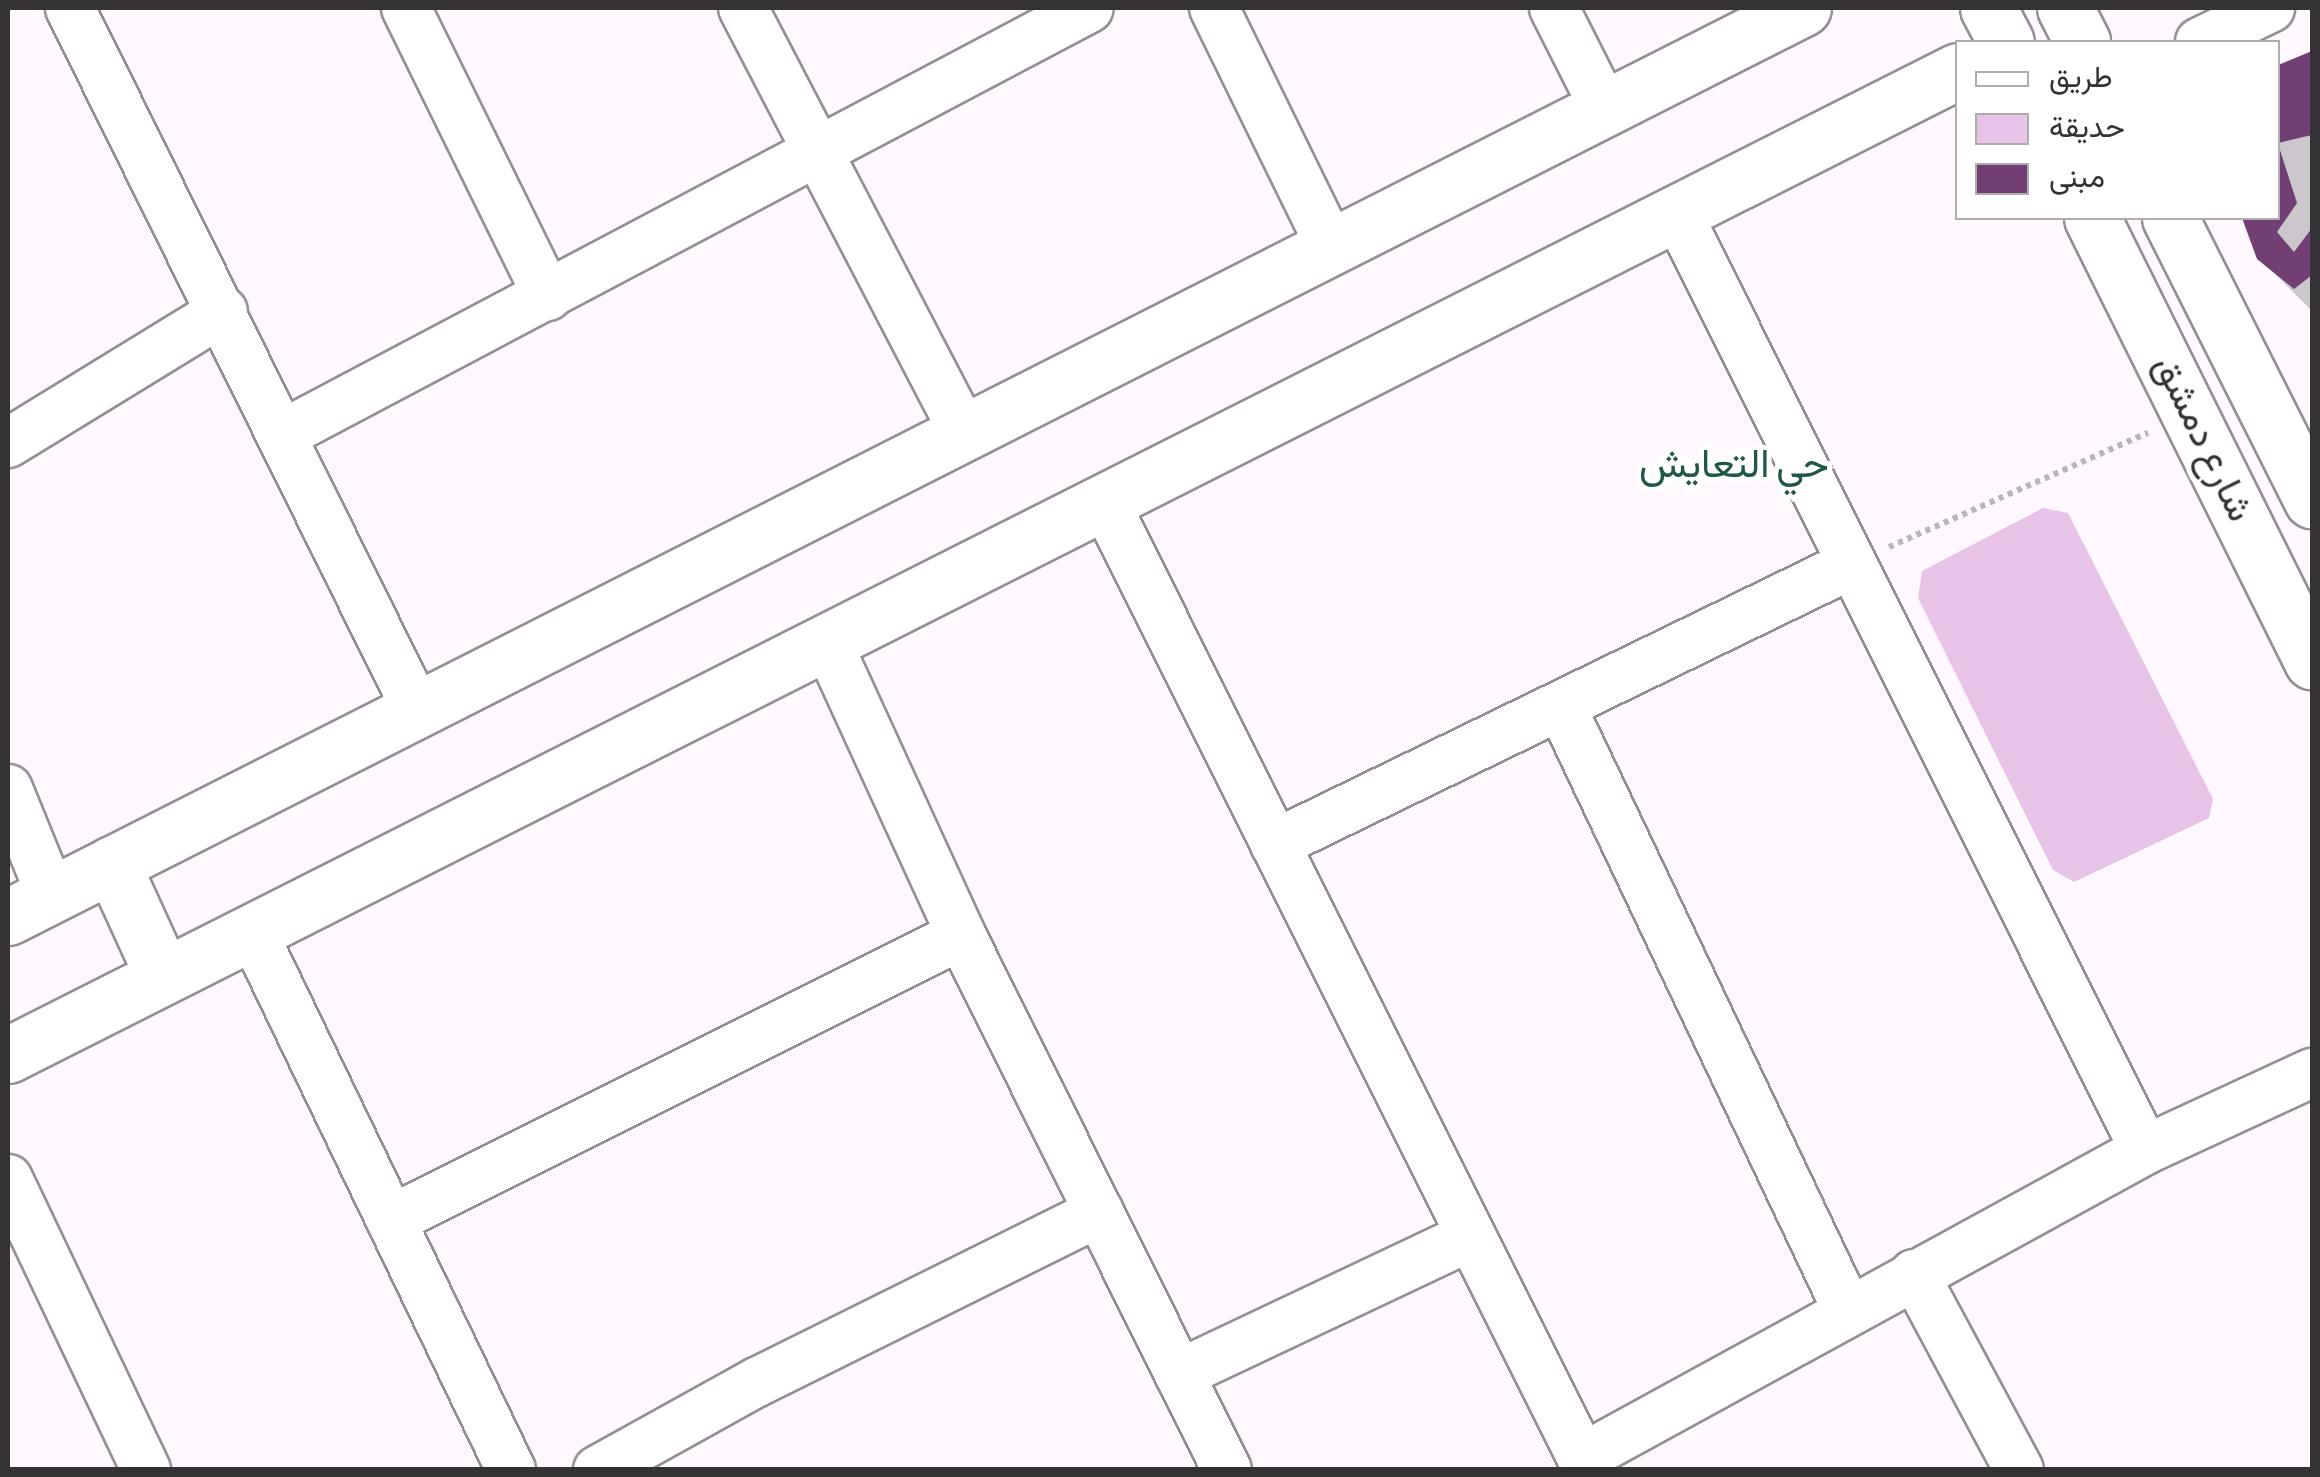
<!DOCTYPE html>
<html>
<head>
<meta charset="utf-8">
<style>
	body { margin:0 }
	#map { position:relative; width:2320px; height:1477px; overflow:hidden; background:#fff9ff; font-family:"Alegreya Sans",Vazirmatn,sans-serif }
	div>[style] { position:absolute }
	.green>* { inset:0; background:#e6c3e7 }
	.shadow>* { inset:0; background:#0003 }
	.building>* { inset:0; background:#713f73 }
	.path>* { height:6px; margin-top:-3px; transform-origin:0; background:repeating-linear-gradient(90deg,#bab5ba 0 5px,transparent 0 10px) }
	.roads { filter:drop-shadow(2px 0 #958e95) drop-shadow(-2px 0 #958e95) drop-shadow(0 2px #958e95) drop-shadow(0 -2px #958e95) }
	.street>* { height:48px; margin:-24px; padding:0 24px; transform-origin:24px; border-radius:24px; background:#fff }
	.secondary>* { height:55px; margin:-27.5px; padding:0 27.5px; transform-origin:27.5px; border-radius:27.5px; background:#fff }
	span { translate:-50% -50%; white-space:nowrap; text-align:center; line-height:1.15; -webkit-text-stroke:10px #fff; paint-order:stroke }
	.street-label { font-size:38px; color:#353235 }
	.neighbourhood-label { font-size:40px; color:#21564a }
	.frame { position:absolute; inset:0; border:10px solid #353235; pointer-events:none }
	.legend { position:absolute; left:1955px; top:40px; width:325px; height:180px; box-sizing:border-box; background:#fff; border:2px solid #aeadae; margin:0; padding:12px 18px; list-style:none; font-size:30px; color:#353235 }
	.legend li { display:flex; align-items:center; gap:20px; height:50px }
	.legend b { width:50px; border:2px solid #aeadae }
</style>
</head>
<body>
<div id="map">
	<div class="green">
		<i style="clip-path:polygon(2043px 508px,2068px 513px,2213px 799px,2209px 818px,2074px 882px,2053px 870px,1918px 598px,1922px 571px)"></i>
	</div>
	<div class="shadow">
		<i style="clip-path:polygon(2312px 54px,2312px 311px,2259px 258px,2245px 218px,2278px 218px,2278px 68px)"></i>
	</div>
	<div class="building">
		<i style="clip-path:polygon(2312px 51px,2312px 135px,2278px 143px,2278px 65px)"></i>
		<i style="clip-path:polygon(2278px 144px,2297px 203px,2277px 232px,2294px 252px,2312px 228px,2312px 275px,2294px 289px,2257px 259px,2242px 218px,2278px 218px)"></i>
	</div>
	<div class="path">
		<i style="left:1889px;top:547px;width:283px;rotate:-23.8deg"></i>
	</div>
	<div class="roads">
		<div class="street">
			<i style="left:70px;top:8px;width:779px;rotate:63.7deg"></i>
			<i style="left:406px;top:8px;width:321px;rotate:63.8deg"></i>
			<i style="left:743px;top:8px;width:479px;rotate:62.5deg"></i>
			<i style="left:1214px;top:8px;width:264px;rotate:63.9deg"></i>
			<i style="left:1554px;top:8px;width:111px;rotate:63.2deg"></i>
			<i style="left:2200px;top:42px;width:78px;rotate:-25.9deg"></i>
			<i style="left:1677px;top:213px;width:1047px;rotate:63.46deg"></i>
			<i style="left:285px;top:433px;width:909px;rotate:-27.86deg"></i>
			<i style="left:8px;top:443px;width:252px;rotate:-31.5deg"></i>
			<i style="left:1104px;top:501px;width:1083px;rotate:63.46deg"></i>
			<i style="left:827px;top:642px;width:322px;rotate:65.4deg"></i>
			<i style="left:961px;top:935px;width:597px;rotate:63.56deg"></i>
			<i style="left:1561px;top:706px;width:667px;rotate:64.63deg"></i>
			<i style="left:8px;top:789px;width:114px;rotate:67.9deg"></i>
			<i style="left:1275px;top:844px;width:641px;rotate:-25.89deg"></i>
			<i style="left:252px;top:931px;width:598px;rotate:64.33deg"></i>
			<i style="left:8px;top:1179px;width:322px;rotate:64.6deg"></i>
			<i style="left:391px;top:1220px;width:637px;rotate:-26.57deg"></i>
			<i style="left:1914px;top:1274px;width:222px;rotate:61.8deg"></i>
			<i style="left:1179px;top:1374px;width:323px;rotate:-25.3deg"></i>
			<i style="left:1582px;top:1458px;width:642px;rotate:-28.68deg"></i>
			<i style="left:2145px;top:1150px;width:184px;rotate:-24.8deg"></i>
			<i style="left:598px;top:1470px;width:182px;rotate:-29deg"></i>
			<i style="left:757px;top:1382px;width:382px;rotate:-26.4deg"></i>
		</div>
		<div class="secondary">
			<i style="left:1988px;top:8px;width:38px;rotate:62deg"></i>
			<i style="left:2065px;top:8px;width:38px;rotate:63deg"></i>
			<i style="left:2092px;top:218px;width:495px;rotate:63.6deg"></i>
			<i style="left:2170px;top:218px;width:316px;rotate:63.3deg"></i>
			<i style="left:112px;top:864px;width:123px;rotate:65.5deg"></i>
			<i style="left:8px;top:917px;width:2012px;rotate:-26.86deg"></i>
			<i style="left:8px;top:1055px;width:2184px;rotate:-26.78deg"></i>
		</div>
	</div>
	<div class="street-label">
		<span style="left:2202px;top:439px;rotate:64deg">شارع دمشق</span>
	</div>
	<div class="neighbourhood-label">
		<span style="left:1734px;top:465px">حي التعايش</span>
	</div>
	<div class="frame"></div>
	<ul class="legend">
	<li><b style="height:12px;background:#fff"></b>طريق</li>
	<li><b style="height:28px;background:#e6c3e7"></b>حديقة</li>
	<li><b style="height:28px;background:#713f73"></b>مبنى</li>
	</ul>
</div>
</body>
</html>
